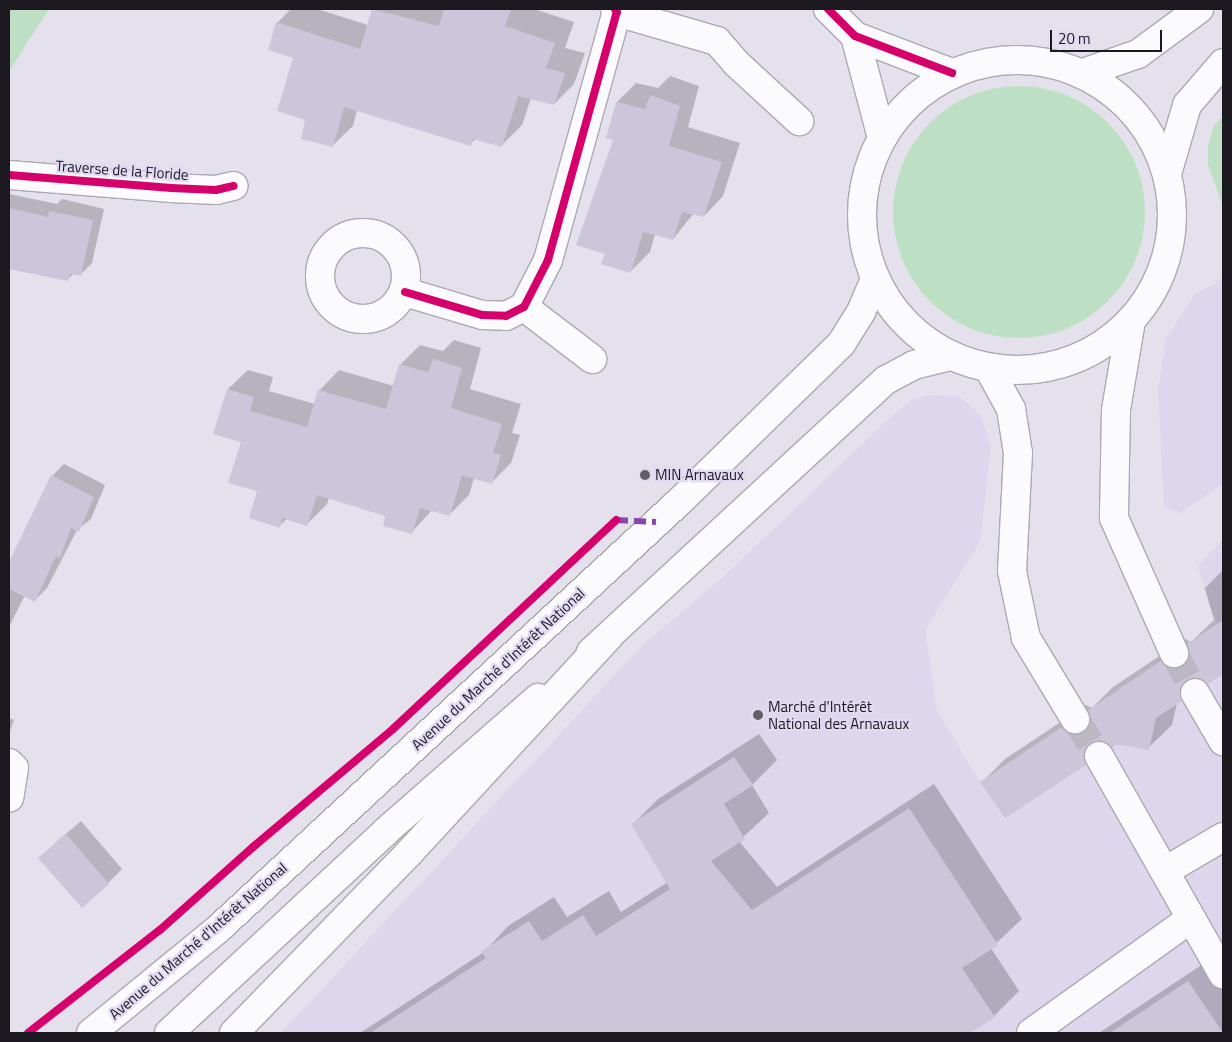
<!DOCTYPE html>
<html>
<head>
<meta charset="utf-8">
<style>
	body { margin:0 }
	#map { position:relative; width:1232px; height:1042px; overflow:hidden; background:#e4e0ec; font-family:"Titillium Web",sans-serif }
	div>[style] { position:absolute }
	.built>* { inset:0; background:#ddd6ec }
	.green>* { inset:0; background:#bddfc3 }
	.round { border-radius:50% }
	.shadow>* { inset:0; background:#0003 }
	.building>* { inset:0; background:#cdc6da }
	.minor-tunnel>* { height:28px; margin-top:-14px; transform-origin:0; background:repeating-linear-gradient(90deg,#bcb8c3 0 28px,transparent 0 42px) }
	.roads { filter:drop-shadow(1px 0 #aca8b2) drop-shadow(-1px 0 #aca8b2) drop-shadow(0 1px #aca8b2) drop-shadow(0 -1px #aca8b2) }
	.minor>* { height:28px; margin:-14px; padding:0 14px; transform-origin:14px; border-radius:14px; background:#fbfafc }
	.minor>.ring { margin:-14px; padding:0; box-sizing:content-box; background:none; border:28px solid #fbfafc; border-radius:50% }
	.major>* { height:28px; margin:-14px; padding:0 14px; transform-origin:14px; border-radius:14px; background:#fbfafc }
	.major>.ring { margin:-14px; padding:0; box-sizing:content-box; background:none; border:28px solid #fbfafc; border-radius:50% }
	.highway>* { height:28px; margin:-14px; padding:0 14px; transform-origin:14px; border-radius:14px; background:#fbfafc }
	.quiet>* { height:6px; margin-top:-3px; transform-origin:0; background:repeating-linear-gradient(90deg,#8e44ad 0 12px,transparent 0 18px) }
	.cycleway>* { height:8px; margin:-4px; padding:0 4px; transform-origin:4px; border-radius:4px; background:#d6006c }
	.dots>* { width:14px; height:14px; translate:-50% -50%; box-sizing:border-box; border:2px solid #e2daf2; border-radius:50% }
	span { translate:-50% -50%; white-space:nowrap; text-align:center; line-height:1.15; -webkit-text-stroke:4.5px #e2daf2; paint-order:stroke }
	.street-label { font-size:15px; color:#1b1820 }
	.poi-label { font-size:15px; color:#1b1820 }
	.left { translate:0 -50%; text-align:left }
	.frame { position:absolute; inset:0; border:10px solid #1b1820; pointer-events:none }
	.scale { position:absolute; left:1050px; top:30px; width:112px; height:22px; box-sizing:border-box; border:2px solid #1b1820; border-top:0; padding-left:6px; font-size:15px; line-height:18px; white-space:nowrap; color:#1b1820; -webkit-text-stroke:4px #e2daf2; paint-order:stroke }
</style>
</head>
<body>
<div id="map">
	<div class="built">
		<i style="clip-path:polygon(1223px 265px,1223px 484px,1179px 513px,1164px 506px,1158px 391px,1166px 339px,1195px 294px,1221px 280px)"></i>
		<i style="clip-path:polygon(926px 395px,959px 396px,980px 415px,991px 445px,980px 542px,925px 630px,937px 711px,980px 782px,1218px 623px,1209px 606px,1198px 566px,1223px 540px,1223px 1033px,281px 1033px,641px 647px,721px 579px,893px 415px,910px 401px)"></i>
	</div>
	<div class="green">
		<i style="clip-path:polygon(9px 9px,49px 9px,9px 71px)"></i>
		<i class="round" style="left:893px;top:86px;width:252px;height:252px"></i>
		<i style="clip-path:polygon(1223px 117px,1223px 206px,1208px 165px,1208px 146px,1214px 125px)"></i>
	</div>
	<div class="shadow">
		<i style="clip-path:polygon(291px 9px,317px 9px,368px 25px,373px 9px,534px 9px,574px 22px,565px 48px,585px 53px,574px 84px,554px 104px,531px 98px,522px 125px,501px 146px,476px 139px,470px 144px,357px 110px,353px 126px,332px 146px,307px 119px,294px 57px,277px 23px)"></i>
		<i style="clip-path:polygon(670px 76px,699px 86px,688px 127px,740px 143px,723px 196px,704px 216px,694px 213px,673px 239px,655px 234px,650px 252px,631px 271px,607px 253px,615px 139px,608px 137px,617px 102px,636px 83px,658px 88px)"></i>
		<i style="clip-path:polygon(9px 194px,57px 204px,62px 199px,104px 209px,92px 263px,80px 275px,74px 273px,67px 280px,9px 267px)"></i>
		<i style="clip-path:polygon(454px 340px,481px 348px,470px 389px,521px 404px,512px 433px,520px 435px,511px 463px,491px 483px,474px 478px,469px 495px,449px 515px,432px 510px,411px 533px,387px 515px,329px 498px,327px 504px,307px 524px,287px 519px,279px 526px,258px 490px,228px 389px,248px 370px,273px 377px,269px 391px,315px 404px,320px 390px,339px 370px,394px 386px,401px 364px,420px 345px,443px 351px)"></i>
		<i style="clip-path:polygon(64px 464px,105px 485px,91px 519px,77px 530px,47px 588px,35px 600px,25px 595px,9px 627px,9px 565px,52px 476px)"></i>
		<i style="clip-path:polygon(1223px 570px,1223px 672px,1208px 683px,1202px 680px,1177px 703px,1172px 725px,1148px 748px,1106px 743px,1085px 764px,982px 782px,1005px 759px,1086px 705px,1092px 708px,1113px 687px,1185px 639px,1191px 642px,1214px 620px,1205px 588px)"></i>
		<i style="clip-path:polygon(9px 718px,14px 720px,9px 734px)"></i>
		<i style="clip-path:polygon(759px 734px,777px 760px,752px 785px,769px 813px,739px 841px,777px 887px,934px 784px,1022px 919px,991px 948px,1019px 991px,994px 1016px,968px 1033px,360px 1033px,484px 952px,508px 926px,554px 897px,567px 917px,609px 891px,621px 912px,668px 882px,633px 824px,658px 799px)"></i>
		<i style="clip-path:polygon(81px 821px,122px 869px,108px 883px,54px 844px)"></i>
		<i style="clip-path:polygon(1215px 956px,1223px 968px,1223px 1033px,1099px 1033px)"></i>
	</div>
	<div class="building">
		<i style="clip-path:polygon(372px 9px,439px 26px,444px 9px,511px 9px,505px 26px,555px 43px,546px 68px,565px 73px,554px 105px,518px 96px,502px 147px,473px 139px,471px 146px,344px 107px,333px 147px,301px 139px,305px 120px,277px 111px,293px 58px,268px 50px,276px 22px,360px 49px)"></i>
		<i style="clip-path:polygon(650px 95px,680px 106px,669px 146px,722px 162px,704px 217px,682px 212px,673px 240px,643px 232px,631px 273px,601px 264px,605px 254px,576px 245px,613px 140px,606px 138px,616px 102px,645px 109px)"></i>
		<i style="clip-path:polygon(9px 208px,48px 217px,49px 211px,93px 220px,81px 276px,70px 274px,68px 281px,9px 269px)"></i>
		<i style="clip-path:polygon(433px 359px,462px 368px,451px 408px,502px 424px,493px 453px,501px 455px,492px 484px,462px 475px,450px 516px,420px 508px,412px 534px,383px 526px,385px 516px,317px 495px,307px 526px,282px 518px,280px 528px,249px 518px,257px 491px,228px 483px,241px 442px,213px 434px,227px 389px,254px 397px,250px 411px,307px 427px,318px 390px,386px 409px,399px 364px,428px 372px)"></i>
		<i style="clip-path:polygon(51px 475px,94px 497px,79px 532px,71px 528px,60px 558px,56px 556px,35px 602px,9px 589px,9px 562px)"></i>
		<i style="clip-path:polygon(1223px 620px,1223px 674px,1208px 684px,1194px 677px,1182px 685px,1182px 701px,1156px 718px,1149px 750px,1117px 744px,1112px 748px,1100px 740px,1092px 742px,1083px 755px,1086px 765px,1005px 818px,980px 782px,1062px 727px,1075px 735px,1083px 732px,1091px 719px,1088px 710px,1161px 661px,1172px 668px,1181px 667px,1189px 655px,1187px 644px)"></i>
		<i style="clip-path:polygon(734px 757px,753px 785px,724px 804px,745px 839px,711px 861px,752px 910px,909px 808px,998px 945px,962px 968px,995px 1017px,970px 1033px,370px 1033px,486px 958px,481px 951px,529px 921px,542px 941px,583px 915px,596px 936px,670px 889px,631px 824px)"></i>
		<i style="clip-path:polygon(66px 834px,109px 884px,82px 908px,38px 858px)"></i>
		<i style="clip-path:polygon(1188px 981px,1223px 1033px,1110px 1033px)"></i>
	</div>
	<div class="minor-tunnel">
		<i style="left:1174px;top:653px;width:45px;rotate:62.3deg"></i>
		<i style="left:1075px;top:719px;width:44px;rotate:57deg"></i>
	</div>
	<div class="roads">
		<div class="minor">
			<i style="left:828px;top:9px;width:38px;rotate:45deg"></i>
			<i style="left:855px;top:36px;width:104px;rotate:20.9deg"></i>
			<i style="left:617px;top:12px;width:104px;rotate:16.2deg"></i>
			<i style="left:717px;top:41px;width:29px;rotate:49deg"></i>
			<i style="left:736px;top:63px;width:86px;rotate:42.6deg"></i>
			<i style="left:855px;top:36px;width:106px;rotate:75.2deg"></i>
			<i style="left:9px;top:175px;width:163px;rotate:4.6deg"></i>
			<i style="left:171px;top:188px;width:45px;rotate:2.5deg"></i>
			<i style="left:216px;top:190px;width:18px;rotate:-13deg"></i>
			<i class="ring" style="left:320px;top:233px;width:58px;height:58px"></i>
			<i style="left:405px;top:292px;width:80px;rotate:16.6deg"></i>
			<i style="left:482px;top:315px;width:24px;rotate:2deg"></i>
			<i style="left:506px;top:316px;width:20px;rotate:-27deg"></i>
			<i style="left:524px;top:307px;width:53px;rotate:-62.9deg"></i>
			<i style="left:548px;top:260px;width:257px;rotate:-74.5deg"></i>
			<i style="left:617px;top:12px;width:4px;rotate:-124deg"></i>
			<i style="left:524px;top:307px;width:86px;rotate:37.4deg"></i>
			<i style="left:1131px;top:321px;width:90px;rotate:99.6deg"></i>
			<i style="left:1116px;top:410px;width:108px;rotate:91.1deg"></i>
			<i style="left:1114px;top:518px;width:148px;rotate:66deg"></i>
			<i style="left:989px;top:369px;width:46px;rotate:61.2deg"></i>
			<i style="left:1011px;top:409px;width:45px;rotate:81deg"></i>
			<i style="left:1018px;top:453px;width:118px;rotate:92.9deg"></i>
			<i style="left:1012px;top:571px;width:68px;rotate:78.2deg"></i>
			<i style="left:1026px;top:638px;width:95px;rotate:58.8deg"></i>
			<i style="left:1195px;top:693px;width:56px;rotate:59.7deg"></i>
			<i style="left:1099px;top:756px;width:251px;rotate:60.4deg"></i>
			<i style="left:9px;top:763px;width:7px;rotate:45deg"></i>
			<i style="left:14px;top:768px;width:30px;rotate:99deg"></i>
			<i style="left:1165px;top:871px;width:67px;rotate:-30.4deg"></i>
			<i style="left:1031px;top:1033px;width:196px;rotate:-35.6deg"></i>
		</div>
		<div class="major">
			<i class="ring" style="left:862px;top:60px;width:282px;height:282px"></i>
			<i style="left:1083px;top:73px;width:58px;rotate:-19.1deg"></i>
			<i style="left:1138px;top:54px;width:76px;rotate:-36.4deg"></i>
			<i style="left:1167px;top:174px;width:72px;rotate:-73.8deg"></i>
			<i style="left:1187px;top:105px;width:55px;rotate:-49.4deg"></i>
			<i style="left:591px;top:652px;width:401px;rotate:-42.7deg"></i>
			<i style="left:886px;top:380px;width:32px;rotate:-28deg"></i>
			<i style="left:914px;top:365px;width:37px;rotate:-14deg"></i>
			<i style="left:91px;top:1033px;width:163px;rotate:-39.3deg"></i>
			<i style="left:217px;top:930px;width:631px;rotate:-42.82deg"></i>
			<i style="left:680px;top:501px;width:225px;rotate:-44.3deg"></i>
			<i style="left:841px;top:344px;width:38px;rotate:-58deg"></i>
			<i style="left:861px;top:312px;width:36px;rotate:-67deg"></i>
			<i style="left:169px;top:1033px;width:296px;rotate:-42.9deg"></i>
			<i style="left:386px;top:831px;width:202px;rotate:-41.2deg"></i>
		</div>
		<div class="highway">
			<i style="left:234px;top:1033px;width:251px;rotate:-45.8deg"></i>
			<i style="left:409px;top:853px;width:295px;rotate:-47.3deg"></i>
		</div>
	</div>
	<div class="quiet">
		<i style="left:613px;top:523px;width:4px;rotate:-45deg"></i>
		<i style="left:616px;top:520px;width:40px;rotate:2.9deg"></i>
	</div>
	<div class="cycleway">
		<i style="left:828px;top:9px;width:38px;rotate:45deg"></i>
		<i style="left:855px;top:36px;width:104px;rotate:20.9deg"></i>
		<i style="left:9px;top:175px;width:163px;rotate:4.6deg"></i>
		<i style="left:171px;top:188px;width:45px;rotate:2.5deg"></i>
		<i style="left:216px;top:190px;width:18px;rotate:-13deg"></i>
		<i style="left:405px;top:292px;width:80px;rotate:16.6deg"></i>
		<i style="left:482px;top:315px;width:24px;rotate:2deg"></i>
		<i style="left:506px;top:316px;width:20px;rotate:-27deg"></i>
		<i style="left:524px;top:307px;width:53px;rotate:-62.9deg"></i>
		<i style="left:548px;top:260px;width:257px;rotate:-74.5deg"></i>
		<i style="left:617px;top:12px;width:4px;rotate:-124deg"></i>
		<i style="left:28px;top:1033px;width:167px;rotate:-38deg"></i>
		<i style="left:160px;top:930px;width:125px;rotate:-41.7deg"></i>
		<i style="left:253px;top:847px;width:183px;rotate:-40.1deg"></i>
		<i style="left:393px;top:729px;width:306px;rotate:-43.1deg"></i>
	</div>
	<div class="dots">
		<i style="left:645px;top:475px;background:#615e67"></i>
		<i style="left:758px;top:715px;background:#615e67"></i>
	</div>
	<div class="street-label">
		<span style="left:122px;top:170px;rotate:4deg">Traverse de la Floride</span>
		<span style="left:498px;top:669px;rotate:-43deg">Avenue du Marché d'Intérêt National</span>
		<span style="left:198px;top:941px;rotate:-41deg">Avenue du Marché d'Intérêt National</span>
	</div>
	<div class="poi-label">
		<span class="left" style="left:655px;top:475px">MIN Arnavaux</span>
		<span class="left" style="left:768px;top:715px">Marché d'Intérêt<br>National des Arnavaux</span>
	</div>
	<div class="frame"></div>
	<div class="scale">20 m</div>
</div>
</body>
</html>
